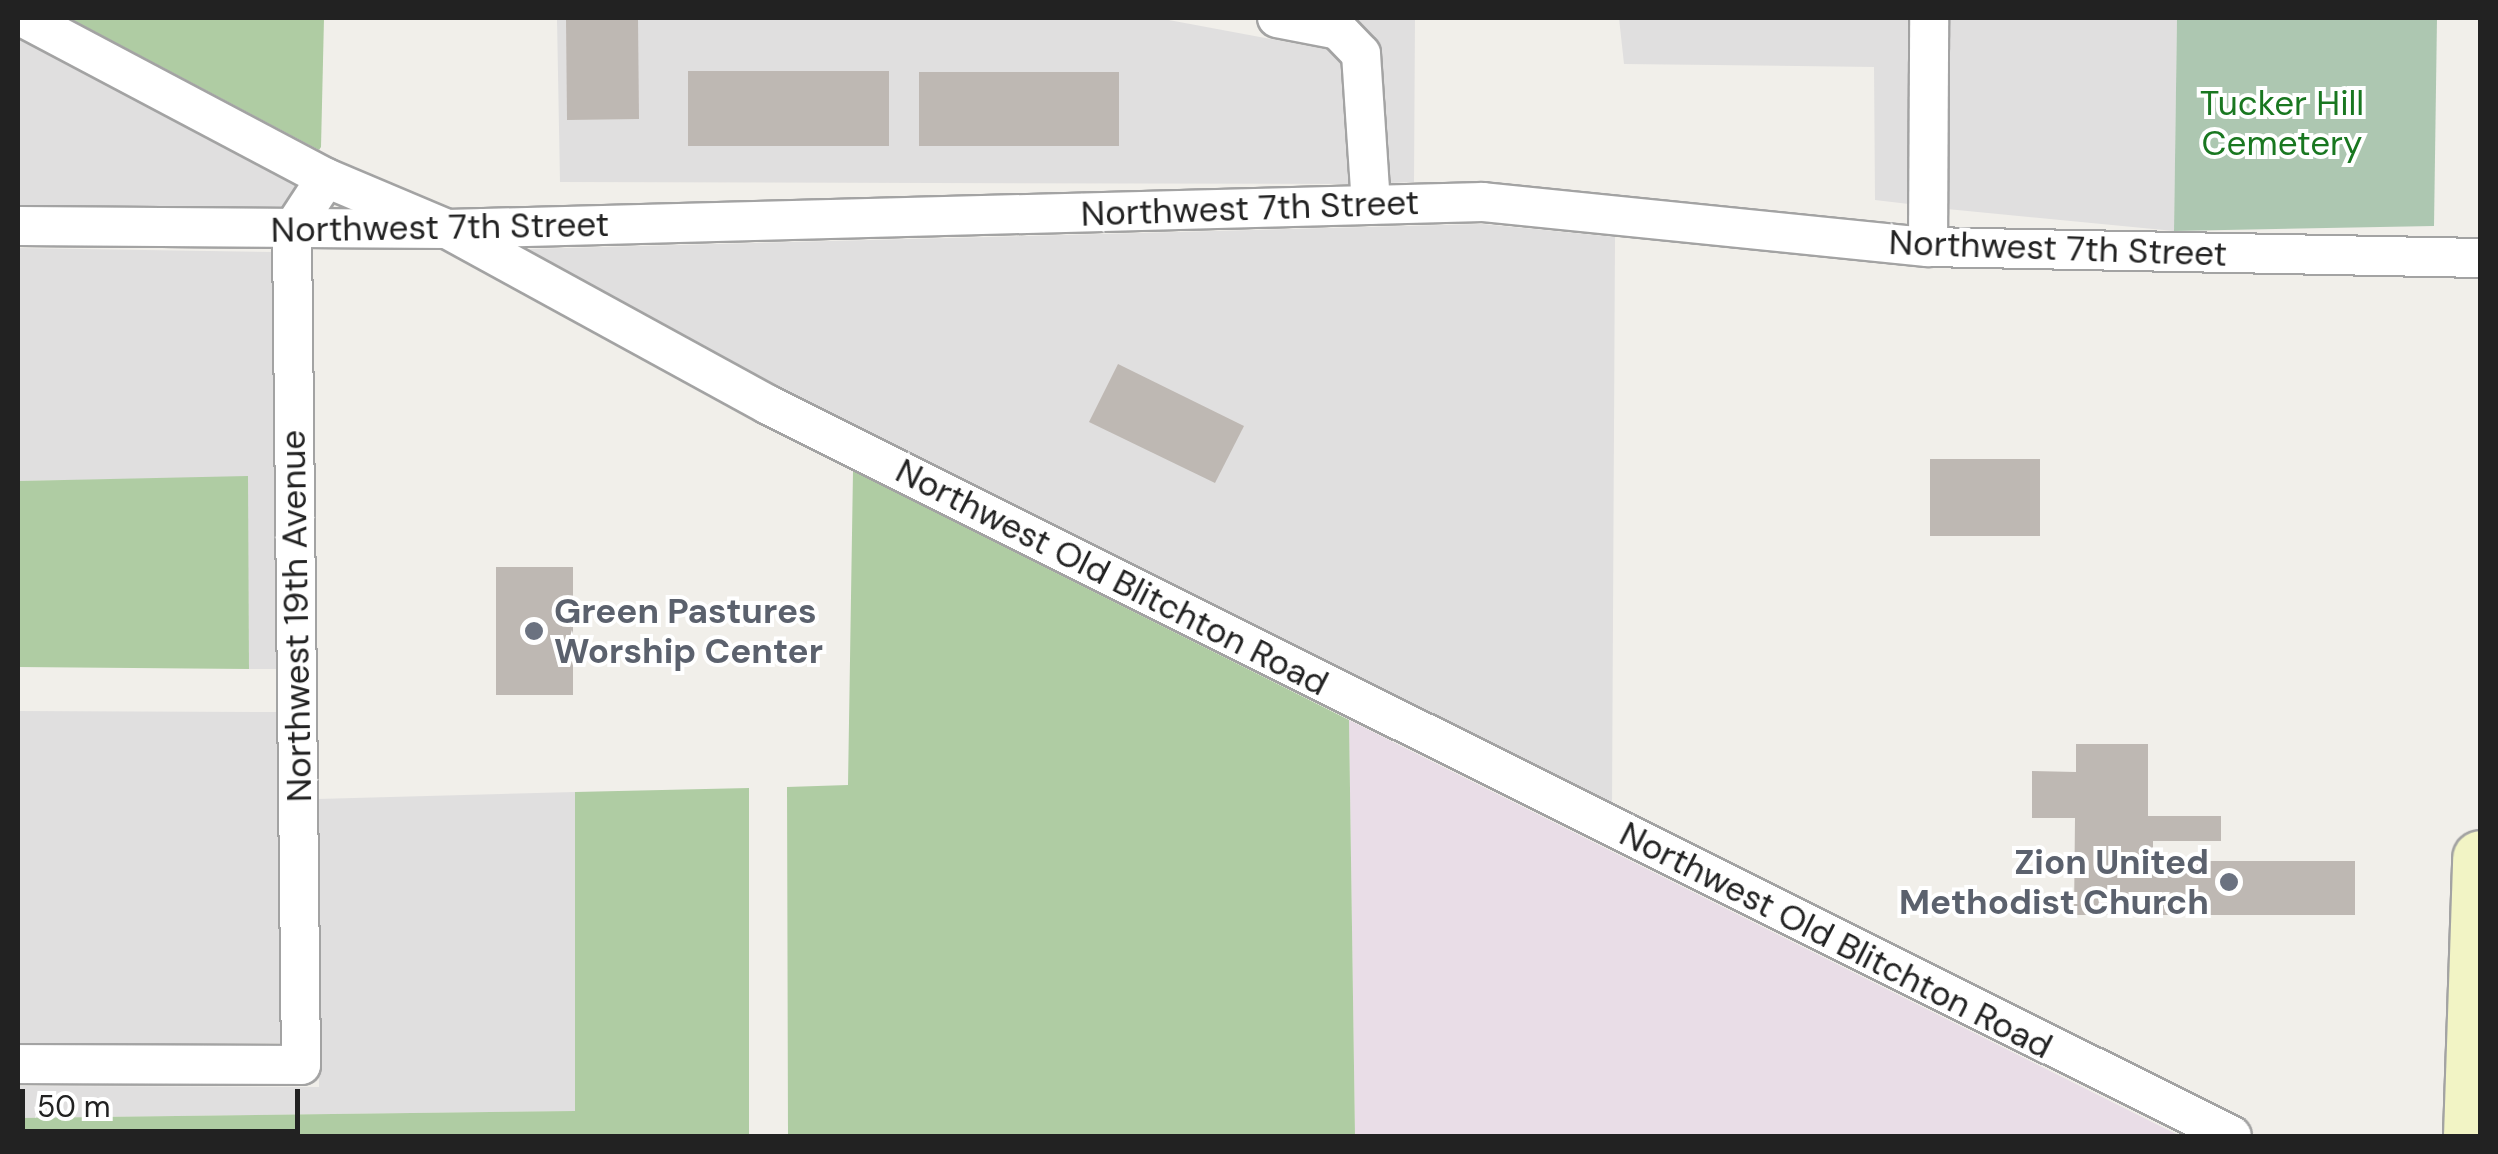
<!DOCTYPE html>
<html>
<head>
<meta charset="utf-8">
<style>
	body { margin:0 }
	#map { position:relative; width:2498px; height:1154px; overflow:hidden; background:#f1efea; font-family:"DM Sans",sans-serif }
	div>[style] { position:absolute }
	.residential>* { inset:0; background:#e0dfdf }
	.industrial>* { inset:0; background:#e9dde7 }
	.forest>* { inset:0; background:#afcca3 }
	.cemetery>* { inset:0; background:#adc7b1 }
	.building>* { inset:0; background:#beb8b3 }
	.roads { filter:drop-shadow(2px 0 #a3a3a3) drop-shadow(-2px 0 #a3a3a3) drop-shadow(0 2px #a3a3a3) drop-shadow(0 -2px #a3a3a3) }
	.street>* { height:38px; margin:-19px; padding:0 19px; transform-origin:19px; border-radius:19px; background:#fff }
	.secondary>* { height:55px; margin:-27.5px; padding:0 27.5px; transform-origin:27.5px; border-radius:27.5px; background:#f2f4c5 }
	.dots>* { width:28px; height:28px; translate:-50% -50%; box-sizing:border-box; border:5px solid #fff; border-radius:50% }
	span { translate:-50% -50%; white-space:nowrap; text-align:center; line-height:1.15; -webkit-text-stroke:8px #fff; paint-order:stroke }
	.park-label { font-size:35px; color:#197720 }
	.street-label { font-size:35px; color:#222 }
	.worship-label { font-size:35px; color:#5b616d; font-weight:700 }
	.left { translate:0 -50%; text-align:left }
	.right { translate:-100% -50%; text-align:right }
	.frame { position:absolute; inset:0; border:20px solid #222; pointer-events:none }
	.scale { position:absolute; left:20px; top:1089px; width:280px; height:45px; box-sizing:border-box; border:5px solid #222; border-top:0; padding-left:12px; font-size:30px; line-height:35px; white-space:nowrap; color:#222; -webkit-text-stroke:8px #fff; paint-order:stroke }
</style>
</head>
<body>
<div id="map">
	<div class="residential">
		<i style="clip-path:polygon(557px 18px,1158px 18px,1330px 50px,1343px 64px,1350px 184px,560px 182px)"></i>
		<i style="clip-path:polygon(1355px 18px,1415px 18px,1414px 182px,1389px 183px,1380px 52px)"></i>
		<i style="clip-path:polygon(1619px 18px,1909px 18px,1909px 204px,1875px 200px,1874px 67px,1624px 64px)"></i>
		<i style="clip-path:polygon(1948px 18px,2177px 18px,2174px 231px,1947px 209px)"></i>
		<i style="clip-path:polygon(18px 38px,296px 186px,283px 208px,18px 205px)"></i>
		<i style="clip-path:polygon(1482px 224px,1615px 237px,1612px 804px,787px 391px,527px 249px)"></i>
		<i style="clip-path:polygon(18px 248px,273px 252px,277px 669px,249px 669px,247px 477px,18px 481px)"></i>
		<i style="clip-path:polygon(18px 711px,278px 712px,281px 1043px,18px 1043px)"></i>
		<i style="clip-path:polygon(575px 792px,575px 1111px,18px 1118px,18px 1086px,319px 1087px,317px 799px)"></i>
	</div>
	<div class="industrial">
		<i style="clip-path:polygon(1349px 720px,2180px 1136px,1355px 1136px)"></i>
	</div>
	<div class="forest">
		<i style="clip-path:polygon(69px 18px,324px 18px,321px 147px,319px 150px)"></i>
		<i style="clip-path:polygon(853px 471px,1349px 720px,1355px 1136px,788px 1136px,787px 787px,848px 785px)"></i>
		<i style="clip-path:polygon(248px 476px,249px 669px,18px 667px,18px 481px)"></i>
		<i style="clip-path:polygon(749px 788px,749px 1136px,18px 1136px,18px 1118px,575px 1111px,575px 792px)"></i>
	</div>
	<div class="cemetery">
		<i style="clip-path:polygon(2177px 18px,2437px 18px,2434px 226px,2174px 231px)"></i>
	</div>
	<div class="building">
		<i style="clip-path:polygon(566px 18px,638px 18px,639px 119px,567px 120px)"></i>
		<i style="clip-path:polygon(688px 71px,889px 71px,889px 146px,688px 146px)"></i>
		<i style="clip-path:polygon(919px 72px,1119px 72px,1119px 146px,919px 146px)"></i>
		<i style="clip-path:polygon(1118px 364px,1244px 426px,1215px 483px,1089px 422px)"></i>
		<i style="clip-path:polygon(1930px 459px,2040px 459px,2040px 536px,1930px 536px)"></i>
		<i style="clip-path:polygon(496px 567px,573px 567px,573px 695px,496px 695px)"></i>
		<i style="clip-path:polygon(2076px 744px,2148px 744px,2148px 816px,2221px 816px,2221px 841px,2153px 841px,2153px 861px,2355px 861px,2355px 915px,2074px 915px,2075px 818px,2032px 818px,2032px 771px,2076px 772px)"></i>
	</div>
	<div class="roads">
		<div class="street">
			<i style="left:24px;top:18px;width:342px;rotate:27.9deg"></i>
			<i style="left:326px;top:178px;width:131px;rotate:22.9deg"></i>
			<i style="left:447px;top:229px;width:366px;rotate:28.7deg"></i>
			<i style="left:768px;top:405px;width:1636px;rotate:26.53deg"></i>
			<i style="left:1277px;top:18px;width:62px;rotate:11.1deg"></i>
			<i style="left:1338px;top:30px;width:33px;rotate:46deg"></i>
			<i style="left:1361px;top:54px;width:151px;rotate:86.2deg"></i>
			<i style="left:18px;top:226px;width:429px;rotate:0.4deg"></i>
			<i style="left:447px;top:229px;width:1036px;rotate:-1.49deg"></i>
			<i style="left:1483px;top:202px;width:447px;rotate:5.8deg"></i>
			<i style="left:1928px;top:247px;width:552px;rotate:1.14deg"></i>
			<i style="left:1928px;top:247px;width:229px;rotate:-89.7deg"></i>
			<i style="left:18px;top:1064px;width:283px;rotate:0.2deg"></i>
			<i style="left:301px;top:1065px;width:835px;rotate:-90.62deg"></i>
			<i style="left:292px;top:230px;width:62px;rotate:-56.8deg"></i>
		</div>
		<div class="secondary">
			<i style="left:2471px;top:1136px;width:278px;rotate:-88.1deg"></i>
		</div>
	</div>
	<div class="dots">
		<i style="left:534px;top:631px;background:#6b7280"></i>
		<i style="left:2229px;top:882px;background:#6b7280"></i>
	</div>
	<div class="park-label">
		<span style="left:2282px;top:123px">Tucker Hill<br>Cemetery</span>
	</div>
	<div class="street-label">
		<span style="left:1250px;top:208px;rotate:-2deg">Northwest 7th Street</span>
		<span style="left:440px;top:227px;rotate:-1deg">Northwest 7th Street</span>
		<span style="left:2058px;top:248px;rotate:2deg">Northwest 7th Street</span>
		<span style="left:1112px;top:577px;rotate:27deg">Northwest Old Blitchton Road</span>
		<span style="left:296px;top:616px;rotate:-91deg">Northwest 19th Avenue</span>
		<span style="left:1836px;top:940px;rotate:27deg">Northwest Old Blitchton Road</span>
	</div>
	<div class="worship-label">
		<span class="left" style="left:554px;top:631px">Green Pastures<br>Worship Center</span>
		<span class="right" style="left:2209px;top:882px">Zion United<br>Methodist Church</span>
	</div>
	<div class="frame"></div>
	<div class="scale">50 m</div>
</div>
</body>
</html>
